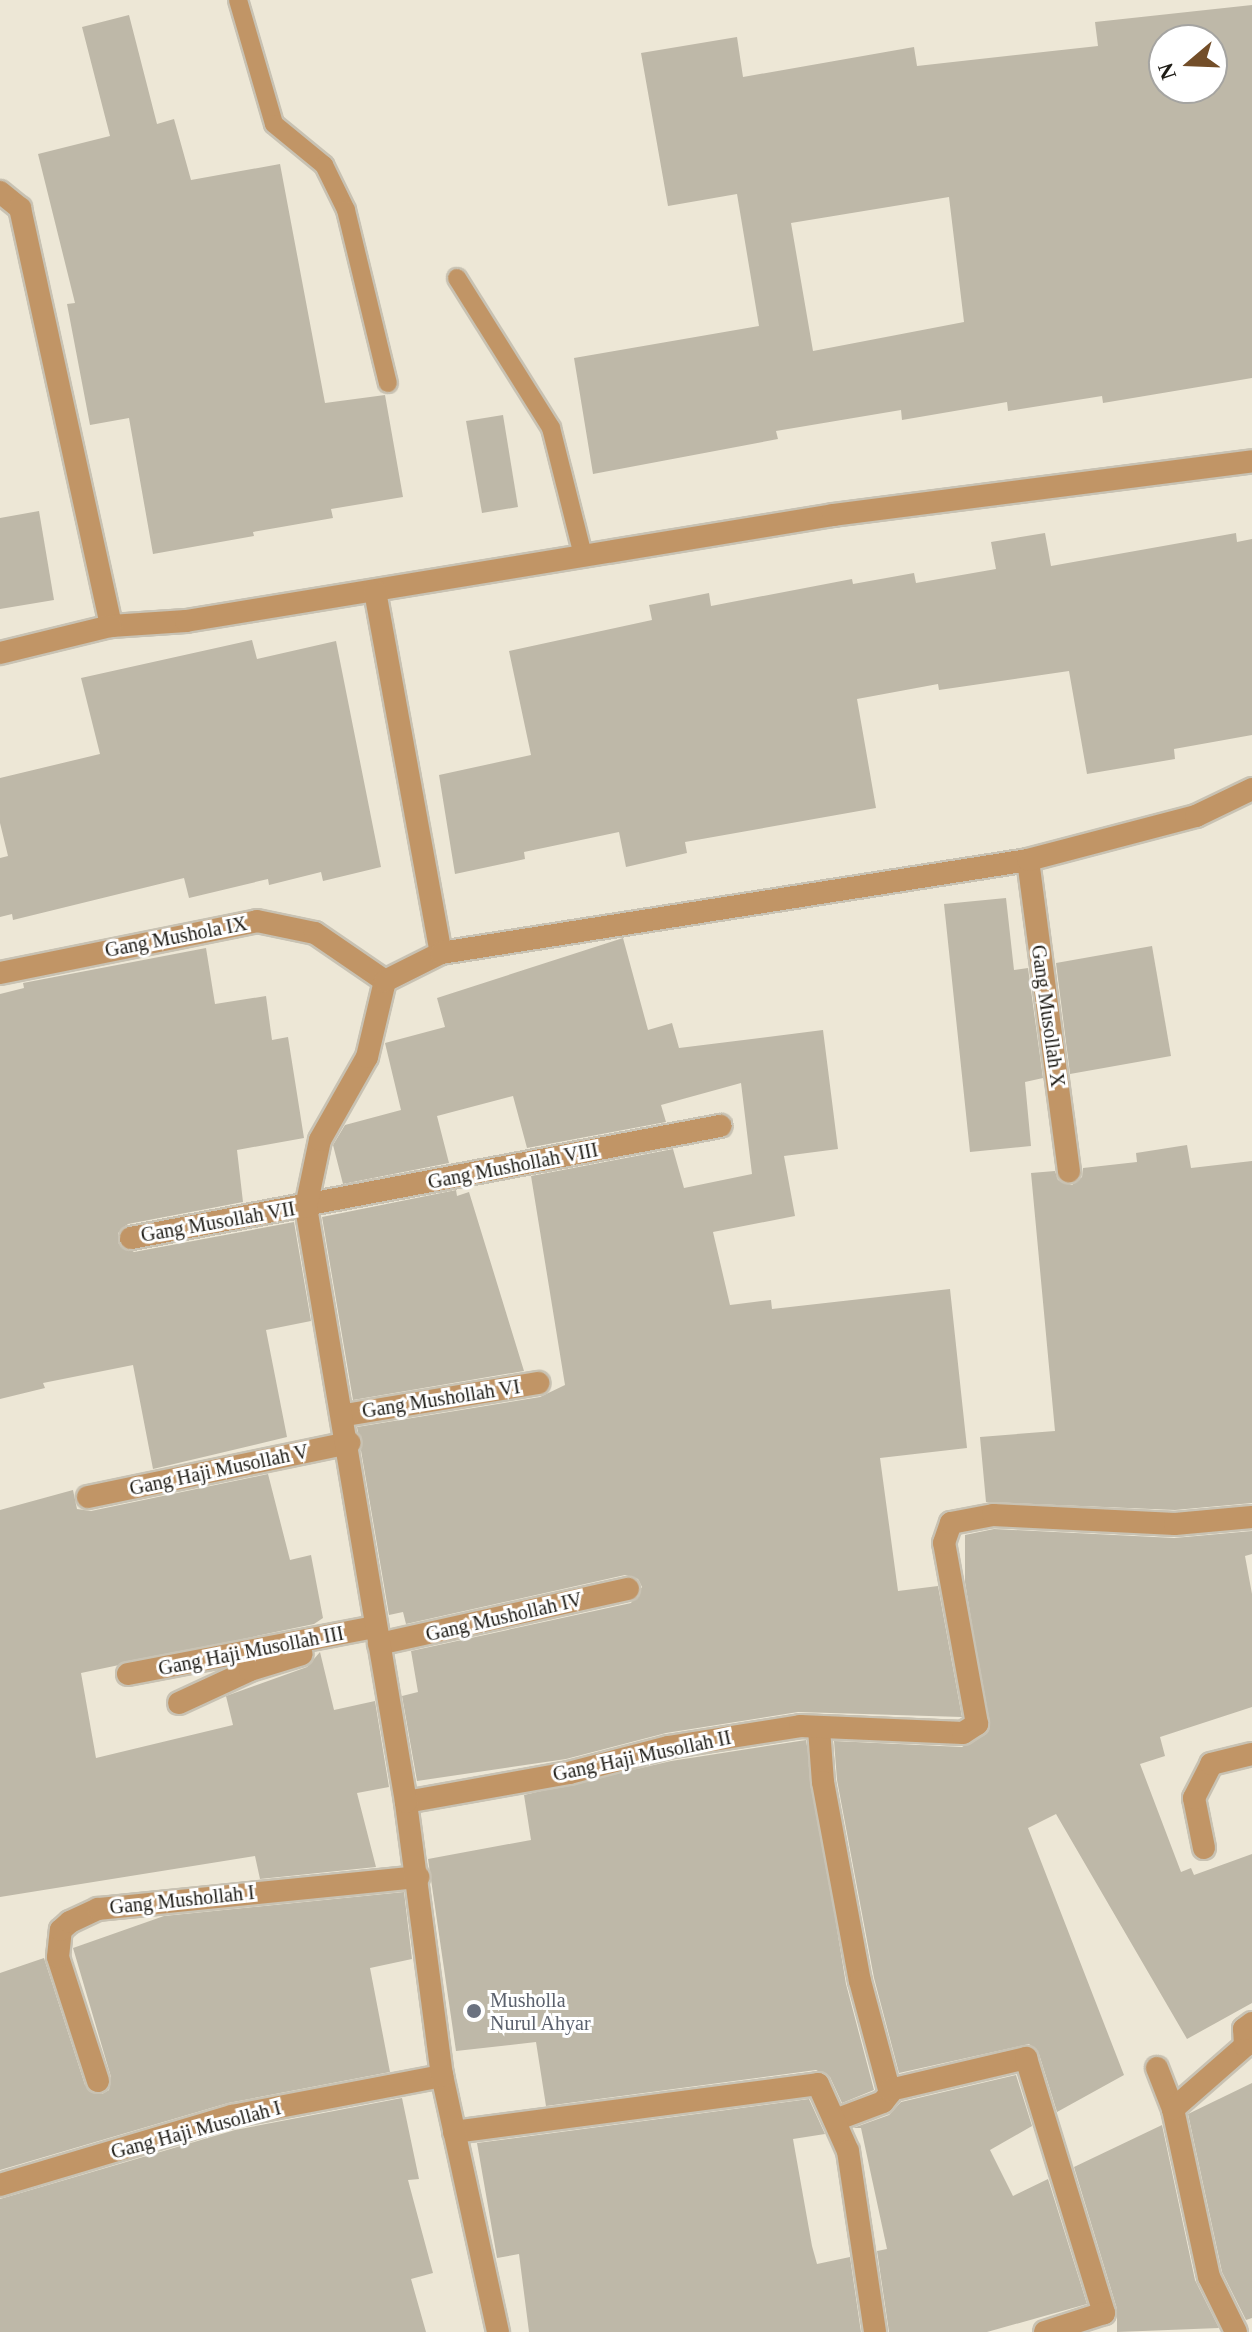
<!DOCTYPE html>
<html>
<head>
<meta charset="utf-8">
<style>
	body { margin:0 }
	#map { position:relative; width:1252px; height:2332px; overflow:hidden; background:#ede7d6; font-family:Georgia,serif }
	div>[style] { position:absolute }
	.building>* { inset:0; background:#beb8a8 }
	.roads { filter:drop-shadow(2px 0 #c8c2b3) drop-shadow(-2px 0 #c8c2b3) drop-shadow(0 2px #c8c2b3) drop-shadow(0 -2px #c8c2b3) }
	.service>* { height:18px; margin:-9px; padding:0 9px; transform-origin:9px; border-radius:9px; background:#c19566 }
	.minor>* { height:22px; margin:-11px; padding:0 11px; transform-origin:11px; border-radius:11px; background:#c19566 }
	.dots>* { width:22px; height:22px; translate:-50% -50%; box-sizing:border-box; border:4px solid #fff; border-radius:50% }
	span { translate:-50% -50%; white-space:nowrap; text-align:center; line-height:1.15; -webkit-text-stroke:6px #fff; paint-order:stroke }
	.street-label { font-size:20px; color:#1d1b15 }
	.worship-label { font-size:20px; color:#5b616d }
	.left { translate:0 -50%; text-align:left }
	.north { position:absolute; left:1148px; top:24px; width:80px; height:80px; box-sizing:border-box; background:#fff; border:2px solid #a5a4a1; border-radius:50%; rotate:251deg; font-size:22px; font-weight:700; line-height:32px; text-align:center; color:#1d1b15 }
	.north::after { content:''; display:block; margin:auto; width:28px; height:36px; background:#734e29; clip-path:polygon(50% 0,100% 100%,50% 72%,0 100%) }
</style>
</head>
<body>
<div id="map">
	<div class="building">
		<i style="clip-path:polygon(evenodd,1252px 5px,1252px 378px,1103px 403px,1102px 396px,1008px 411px,1007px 402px,902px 420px,901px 410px,776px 431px,778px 439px,593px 474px,574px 358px,759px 326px,737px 194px,668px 206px,641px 53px,737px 37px,743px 77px,914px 47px,917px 66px,1098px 46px,1095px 22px,1252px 5px,1164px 40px,1212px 40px,1212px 88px,1164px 88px,1164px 40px,1252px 5px,949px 197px,964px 322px,813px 351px,791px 223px,949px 197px)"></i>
		<i style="clip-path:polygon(129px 15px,157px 124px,174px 119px,191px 180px,280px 164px,325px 403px,385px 395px,403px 497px,331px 509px,333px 518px,253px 532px,254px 536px,153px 554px,129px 418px,90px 425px,67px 304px,75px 303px,38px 154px,110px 136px,82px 27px)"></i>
		<i style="clip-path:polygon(503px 415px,518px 507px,482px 513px,466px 421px)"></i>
		<i style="clip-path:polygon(39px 511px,54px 600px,0 609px,0 518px)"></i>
		<i style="clip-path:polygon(1045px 533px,1051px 566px,1236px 533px,1237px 542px,1252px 539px,1252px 735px,1174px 749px,1175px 759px,1087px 774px,1069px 671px,939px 690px,938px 684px,857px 699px,876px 808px,685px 842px,687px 853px,626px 867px,619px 832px,524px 852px,525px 859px,455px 874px,439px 775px,531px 755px,509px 651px,652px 620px,649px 605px,709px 593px,711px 606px,852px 579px,853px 584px,914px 573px,916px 583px,996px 569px,991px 542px)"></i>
		<i style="clip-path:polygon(252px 640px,257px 659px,336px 641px,381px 867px,323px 881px,321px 872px,269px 885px,268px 879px,189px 898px,184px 878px,13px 920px,12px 914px,0 917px,0 858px,8px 856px,0 823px,0 778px,100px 754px,81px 678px)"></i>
		<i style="clip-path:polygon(1006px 898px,1014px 970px,1028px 968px,1043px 1078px,1025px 1082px,1031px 1146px,970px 1152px,944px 904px)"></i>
		<i style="clip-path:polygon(623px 938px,648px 1030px,672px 1023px,679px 1048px,823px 1030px,838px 1149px,784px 1156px,795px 1216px,713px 1232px,730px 1305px,771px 1300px,772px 1309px,950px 1289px,967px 1448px,880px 1458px,898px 1591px,938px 1586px,962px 1717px,798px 1712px,666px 1733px,566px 1759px,417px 1781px,402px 1696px,418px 1692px,411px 1651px,631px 1603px,642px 1587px,638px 1579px,625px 1575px,406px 1624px,403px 1612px,389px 1615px,357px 1427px,540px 1397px,565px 1385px,531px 1176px,673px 1149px,684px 1188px,752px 1174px,741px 1083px,661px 1105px,666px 1122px,527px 1148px,513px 1096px,437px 1116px,449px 1163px,343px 1184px,333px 1145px,345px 1125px,401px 1110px,385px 1043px,445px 1027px,437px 998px)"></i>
		<i style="clip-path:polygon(1152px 946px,1171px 1056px,1070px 1074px,1056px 963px)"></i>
		<i style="clip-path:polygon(206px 948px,215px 1004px,266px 996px,272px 1040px,288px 1037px,304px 1138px,237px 1150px,243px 1202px,128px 1224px,118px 1233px,118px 1241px,134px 1252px,294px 1222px,311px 1321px,266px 1330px,287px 1437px,153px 1469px,133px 1365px,43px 1383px,45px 1388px,0 1399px,0 994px,24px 988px,23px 983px)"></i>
		<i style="clip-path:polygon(1187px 1145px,1191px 1168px,1252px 1161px,1252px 1503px,1175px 1510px,986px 1502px,980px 1437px,1055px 1431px,1031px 1173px,1055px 1171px,1058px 1180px,1072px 1185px,1082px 1177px,1083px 1168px,1137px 1162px,1136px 1153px)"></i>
		<i style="clip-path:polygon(456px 1190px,457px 1196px,469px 1192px,524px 1371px,353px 1400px,322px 1217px)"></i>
		<i style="clip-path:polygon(268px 1474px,290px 1560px,311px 1555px,323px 1618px,314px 1624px,81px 1673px,96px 1758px,233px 1725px,226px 1696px,307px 1667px,320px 1652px,334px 1710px,375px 1701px,389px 1787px,357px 1793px,376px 1867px,260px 1879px,255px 1856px,0 1897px,0 1510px,73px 1490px,77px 1509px,91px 1511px)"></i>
		<i style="clip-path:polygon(994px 1529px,1174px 1538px,1252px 1531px,1252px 1554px,1245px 1556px,1252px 1594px,1252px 1707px,1160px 1737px,1165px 1756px,1140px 1764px,1181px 1872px,1191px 1868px,1194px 1875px,1252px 1854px,1252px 2003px,1187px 2039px,1056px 1814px,1028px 1828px,1124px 2075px,1057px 2112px,1039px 2054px,1029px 2044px,899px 2073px,874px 1978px,837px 1780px,834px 1741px,962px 1747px,989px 1730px,965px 1582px,965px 1535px)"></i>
		<i style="clip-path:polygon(806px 1740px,846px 1984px,874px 2090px,842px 2103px,830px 2077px,816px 2070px,546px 2106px,536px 2042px,456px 2051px,428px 1859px,531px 1840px,524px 1795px,671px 1761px)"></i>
		<i style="clip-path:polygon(404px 1892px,412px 1959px,370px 1968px,390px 2072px,228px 2103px,0 2170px,0 1973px,44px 1958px,85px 2085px,102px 2094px,109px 2090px,111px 2077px,73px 1948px,164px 1916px)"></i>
		<i style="clip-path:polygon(1016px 2075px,1032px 2126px,990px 2150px,1013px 2196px,1048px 2179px,1087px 2304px,987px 2332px,889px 2332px,877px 2251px,887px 2249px,861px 2128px,853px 2128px,889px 2115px,901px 2102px)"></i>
		<i style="clip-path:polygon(1252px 2083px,1252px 2318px,1246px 2320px,1222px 2272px,1188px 2114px)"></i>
		<i style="clip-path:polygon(402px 2098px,419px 2179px,408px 2180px,433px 2273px,411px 2279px,426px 2332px,0 2332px,0 2199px,235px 2130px)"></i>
		<i style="clip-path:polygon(809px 2099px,825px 2134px,793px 2139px,812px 2246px,817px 2264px,850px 2257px,861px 2332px,529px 2332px,519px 2254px,497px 2258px,477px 2143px)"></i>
		<i style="clip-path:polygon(1162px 2125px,1195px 2280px,1219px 2328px,1117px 2332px,1117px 2309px,1074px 2167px)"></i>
	</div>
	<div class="roads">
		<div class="service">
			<i style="left:238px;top:0;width:129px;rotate:73.8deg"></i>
			<i style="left:274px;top:124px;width:65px;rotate:39.4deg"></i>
			<i style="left:324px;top:165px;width:50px;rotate:63.9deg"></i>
			<i style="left:346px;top:210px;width:178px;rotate:76.4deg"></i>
			<i style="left:457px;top:278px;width:177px;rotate:57.9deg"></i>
			<i style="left:551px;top:428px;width:131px;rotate:75.9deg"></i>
		</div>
		<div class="minor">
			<i style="left:0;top:192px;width:26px;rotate:39deg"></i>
			<i style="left:20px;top:208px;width:428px;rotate:77.7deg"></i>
			<i style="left:111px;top:626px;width:75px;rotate:-3.8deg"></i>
			<i style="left:186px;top:621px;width:656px;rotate:-9.3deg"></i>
			<i style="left:833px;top:515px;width:422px;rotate:-7.3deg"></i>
			<i style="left:375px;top:591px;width:368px;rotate:79.7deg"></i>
			<i style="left:0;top:653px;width:114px;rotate:-13.7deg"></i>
			<i style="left:1028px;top:860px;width:314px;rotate:82.5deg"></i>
			<i style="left:0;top:973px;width:262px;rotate:-11.4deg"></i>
			<i style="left:257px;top:921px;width:59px;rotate:11.7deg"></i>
			<i style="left:315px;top:933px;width:85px;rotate:34.4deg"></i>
			<i style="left:131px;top:1238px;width:600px;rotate:-10.77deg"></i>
			<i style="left:345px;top:1415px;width:196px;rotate:-9.4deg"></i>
			<i style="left:88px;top:1497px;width:267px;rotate:-11.7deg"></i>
			<i style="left:379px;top:1644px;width:255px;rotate:-12.5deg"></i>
			<i style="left:128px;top:1674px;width:251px;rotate:-10.8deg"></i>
			<i style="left:179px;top:1703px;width:78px;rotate:-24.9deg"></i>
			<i style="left:250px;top:1670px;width:54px;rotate:-17.1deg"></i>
			<i style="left:819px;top:1729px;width:53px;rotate:85.7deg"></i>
			<i style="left:823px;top:1782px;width:202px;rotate:79.5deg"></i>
			<i style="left:860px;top:1981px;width:116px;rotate:75deg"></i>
			<i style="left:890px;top:2093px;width:11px;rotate:128deg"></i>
			<i style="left:883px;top:2102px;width:51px;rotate:159.4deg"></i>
			<i style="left:406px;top:1802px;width:166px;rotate:-10.1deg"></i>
			<i style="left:569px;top:1773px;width:102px;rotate:-14.7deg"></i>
			<i style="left:668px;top:1747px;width:134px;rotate:-9deg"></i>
			<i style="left:800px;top:1726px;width:163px;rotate:2.5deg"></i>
			<i style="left:963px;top:1733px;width:17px;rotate:-33deg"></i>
			<i style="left:977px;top:1724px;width:184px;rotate:-100.3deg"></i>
			<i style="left:944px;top:1543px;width:21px;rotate:-71deg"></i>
			<i style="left:951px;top:1523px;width:43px;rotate:-10.8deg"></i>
			<i style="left:993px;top:1515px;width:182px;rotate:2.8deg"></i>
			<i style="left:1175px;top:1524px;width:77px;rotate:-5.2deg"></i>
			<i style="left:1204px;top:1848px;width:51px;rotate:-101.3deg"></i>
			<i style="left:1194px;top:1798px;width:38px;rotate:-63deg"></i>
			<i style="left:1211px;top:1764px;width:42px;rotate:-13.7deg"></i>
			<i style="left:1157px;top:2068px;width:44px;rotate:68.7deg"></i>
			<i style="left:98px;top:2081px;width:130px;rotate:-107.9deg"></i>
			<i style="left:58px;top:1957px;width:27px;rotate:-84deg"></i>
			<i style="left:61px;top:1930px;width:12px;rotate:-42deg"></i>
			<i style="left:70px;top:1922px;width:31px;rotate:-25deg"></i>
			<i style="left:98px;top:1909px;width:322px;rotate:-5.7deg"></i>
			<i style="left:890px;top:2090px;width:140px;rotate:-13.2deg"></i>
			<i style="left:1026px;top:2058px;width:267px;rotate:73deg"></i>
			<i style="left:1104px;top:2313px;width:62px;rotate:162.1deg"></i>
			<i style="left:454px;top:2132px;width:367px;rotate:-7.5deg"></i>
			<i style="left:818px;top:2084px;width:73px;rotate:65.9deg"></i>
			<i style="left:848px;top:2151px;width:183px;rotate:81.5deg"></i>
			<i style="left:0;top:2185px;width:242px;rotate:-16.6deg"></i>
			<i style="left:232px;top:2116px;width:214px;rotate:-10.8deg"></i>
			<i style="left:498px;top:2332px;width:262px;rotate:-102.3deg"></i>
			<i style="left:442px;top:2076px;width:276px;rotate:-97.5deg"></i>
			<i style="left:406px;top:1802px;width:603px;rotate:-99.54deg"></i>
			<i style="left:306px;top:1207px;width:68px;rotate:-78.2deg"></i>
			<i style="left:320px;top:1140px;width:95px;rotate:-60.5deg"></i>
			<i style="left:367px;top:1057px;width:78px;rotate:-76.7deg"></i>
			<i style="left:385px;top:981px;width:63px;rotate:-26.6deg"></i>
			<i style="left:441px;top:953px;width:594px;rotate:-9deg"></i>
			<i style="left:1028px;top:860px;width:174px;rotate:-14.7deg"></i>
			<i style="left:1196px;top:816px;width:62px;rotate:-25.7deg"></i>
			<i style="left:1236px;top:2332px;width:61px;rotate:-116.1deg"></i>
			<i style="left:1209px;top:2277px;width:172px;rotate:-102.1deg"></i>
			<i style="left:1173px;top:2109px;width:96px;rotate:-41.2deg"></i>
			<i style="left:1245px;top:2046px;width:17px;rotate:-93deg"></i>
			<i style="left:1244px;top:2029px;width:10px;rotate:-37deg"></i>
		</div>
	</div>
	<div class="dots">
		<i style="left:474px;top:2011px;background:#6b7280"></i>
	</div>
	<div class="street-label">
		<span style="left:176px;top:937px;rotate:-11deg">Gang Mushola IX</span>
		<span style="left:1048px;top:1016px;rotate:82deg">Gang Musollah X</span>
		<span style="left:513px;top:1166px;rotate:-11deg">Gang Mushollah VIII</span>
		<span style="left:218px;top:1222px;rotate:-10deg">Gang Musollah VII</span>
		<span style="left:441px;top:1399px;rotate:-9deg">Gang Mushollah VI</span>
		<span style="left:219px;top:1470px;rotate:-12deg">Gang Haji Musollah V</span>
		<span style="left:504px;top:1617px;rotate:-13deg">Gang Mushollah IV</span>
		<span style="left:251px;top:1651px;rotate:-11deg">Gang Haji Musollah III</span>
		<span style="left:642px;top:1756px;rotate:-12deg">Gang Haji Musollah II</span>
		<span style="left:182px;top:1900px;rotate:-6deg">Gang Mushollah I</span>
		<span style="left:196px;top:2130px;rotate:-15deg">Gang Haji Musollah I</span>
	</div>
	<div class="worship-label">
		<span class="left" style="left:490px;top:2012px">Musholla<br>Nurul Ahyar</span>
	</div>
	<div class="north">N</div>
</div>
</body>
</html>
